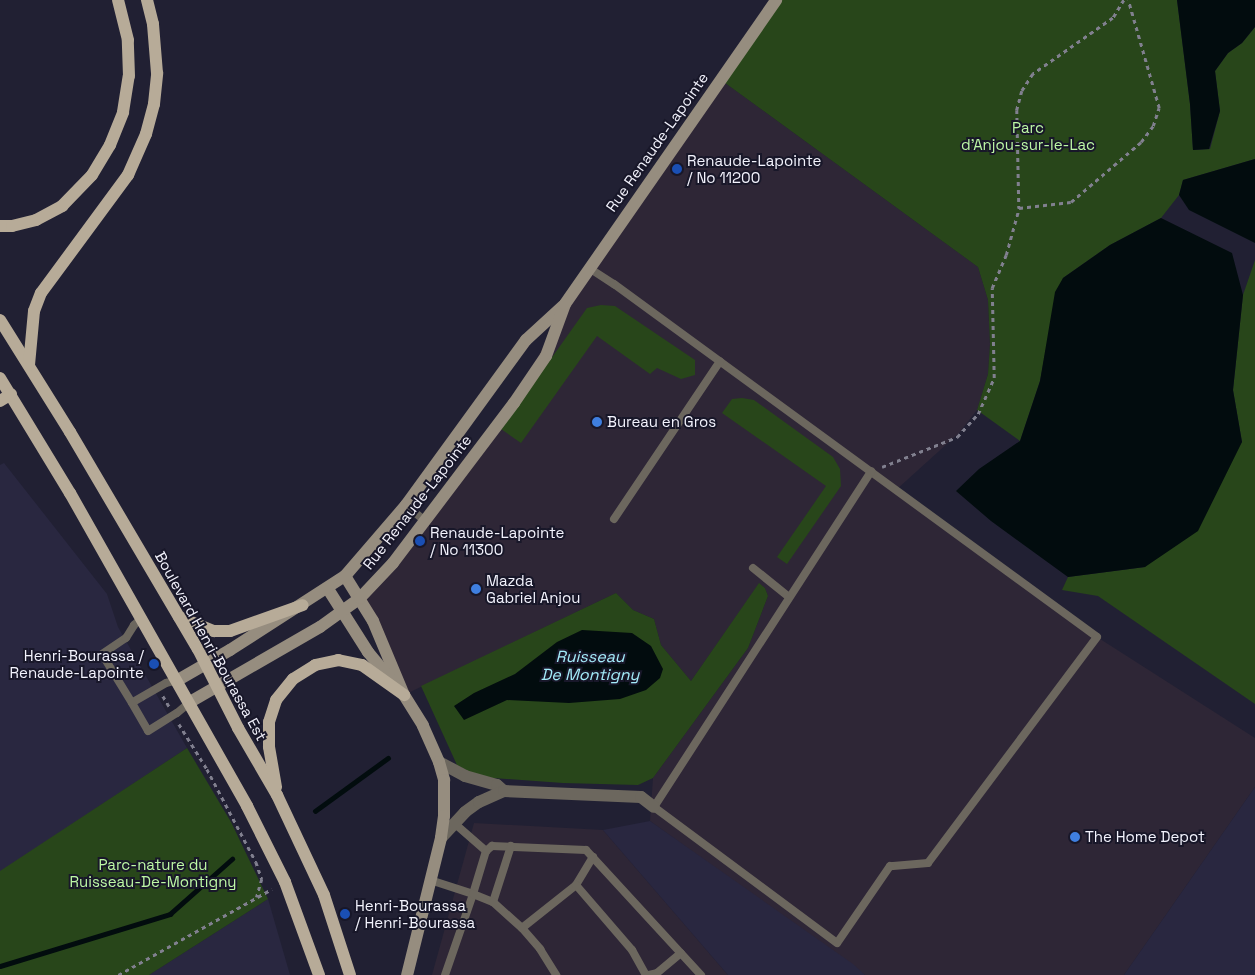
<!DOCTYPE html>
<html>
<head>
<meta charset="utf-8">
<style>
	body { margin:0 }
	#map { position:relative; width:1255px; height:975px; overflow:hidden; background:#212033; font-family:"Space Grotesk",sans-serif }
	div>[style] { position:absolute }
	.commercial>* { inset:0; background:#2e2636 }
	.built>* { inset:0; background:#292740 }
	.green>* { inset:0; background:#28461a }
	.water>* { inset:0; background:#020c0e }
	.stream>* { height:4.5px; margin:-2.25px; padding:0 2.25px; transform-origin:2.25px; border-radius:2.25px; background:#020c0e }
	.path>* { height:2.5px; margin-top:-1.25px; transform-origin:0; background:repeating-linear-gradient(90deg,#81808f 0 4px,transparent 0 8px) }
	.lane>* { height:8px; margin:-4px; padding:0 4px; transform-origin:4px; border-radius:4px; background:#6c675e }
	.street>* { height:12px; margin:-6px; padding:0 6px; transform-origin:6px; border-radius:6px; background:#6c675e }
	.secondary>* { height:12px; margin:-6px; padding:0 6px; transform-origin:6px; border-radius:6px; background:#968d7f }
	.primary>* { height:12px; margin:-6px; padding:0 6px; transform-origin:6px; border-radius:6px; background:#b7ab98 }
	.dots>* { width:14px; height:14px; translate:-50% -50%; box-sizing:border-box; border:2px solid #181729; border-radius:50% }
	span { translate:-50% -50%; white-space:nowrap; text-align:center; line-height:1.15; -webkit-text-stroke:4px #181729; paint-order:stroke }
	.park-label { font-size:15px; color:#bdf8a5 }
	.street-label { font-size:15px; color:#f3f3fd }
	.poi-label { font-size:15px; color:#f3f3fd }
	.left { translate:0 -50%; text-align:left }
	.right { translate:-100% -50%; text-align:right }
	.water-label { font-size:16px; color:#a4ecfa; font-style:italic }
</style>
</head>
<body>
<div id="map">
	<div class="commercial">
		<i style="clip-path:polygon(721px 80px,978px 267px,988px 300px,990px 344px,988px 374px,977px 410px,959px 433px,896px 490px,1097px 637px,1255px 738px,1255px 787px,1124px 975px,865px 975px,650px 821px,653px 778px,748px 648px,768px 596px,765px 588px,759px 584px,691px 681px,661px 645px,654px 619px,633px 610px,616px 593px,404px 695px,360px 598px,514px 403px,565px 304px)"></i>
		<i style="clip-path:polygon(474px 823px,603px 830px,728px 975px,432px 975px)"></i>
	</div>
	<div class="built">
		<i style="clip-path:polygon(4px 463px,107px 594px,118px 627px,187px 748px,0 872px,0 465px)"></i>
		<i style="clip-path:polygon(1255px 787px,1255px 975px,1124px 975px)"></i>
		<i style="clip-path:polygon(650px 821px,853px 964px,865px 975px,728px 975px,603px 830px)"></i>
		<i style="clip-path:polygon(268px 899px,290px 975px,149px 975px)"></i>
	</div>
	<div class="green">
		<i style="clip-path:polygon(776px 0,1177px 0,1190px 104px,1193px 150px,1210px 149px,1220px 111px,1215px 71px,1228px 53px,1242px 43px,1255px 27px,1255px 159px,1183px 180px,1179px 195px,1161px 218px,1110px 245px,1063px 278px,1052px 317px,1040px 381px,1020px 441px,977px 410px,988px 374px,990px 344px,988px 300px,978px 267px,721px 80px)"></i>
		<i style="clip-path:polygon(1255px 260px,1255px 704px,1098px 596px,1062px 590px,1068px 577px,1145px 567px,1242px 442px,1233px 390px,1243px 295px)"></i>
		<i style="clip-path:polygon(601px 305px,615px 306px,695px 360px,695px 375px,681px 379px,657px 368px,650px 374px,597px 336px,521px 443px,501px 429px,587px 308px)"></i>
		<i style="clip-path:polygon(742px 398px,754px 400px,833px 457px,840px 469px,841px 486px,787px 564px,777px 557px,826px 486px,722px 413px,732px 399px)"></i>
		<i style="clip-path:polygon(759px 583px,765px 588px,768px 596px,748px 648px,653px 778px,638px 785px,563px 783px,479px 777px,457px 765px,421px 686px,616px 593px,633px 610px,654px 619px,661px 645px,691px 681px)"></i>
		<i style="clip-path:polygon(187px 748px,231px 822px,268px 899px,149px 975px,0 975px,0 871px)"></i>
	</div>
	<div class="water">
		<i style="clip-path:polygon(1177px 0,1255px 0,1255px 27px,1242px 43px,1228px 53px,1215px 71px,1220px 111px,1209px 149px,1193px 150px,1190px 104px)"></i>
		<i style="clip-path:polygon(1255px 159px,1255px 243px,1189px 210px,1179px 195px,1183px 180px)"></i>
		<i style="clip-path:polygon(1161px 218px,1232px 253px,1243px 295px,1233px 390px,1242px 442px,1198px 531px,1145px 567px,1068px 577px,991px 521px,956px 491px,979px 469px,1020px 441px,1040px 381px,1055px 292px,1063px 278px,1110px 245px)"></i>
		<i style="clip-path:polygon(582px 630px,632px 633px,651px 646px,663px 669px,660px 678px,646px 690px,620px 699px,569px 703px,507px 700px,464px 720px,454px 706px,474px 693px,515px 674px,557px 642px)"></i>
	</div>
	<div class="stream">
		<i style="left:315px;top:811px;width:90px;rotate:-36deg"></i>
		<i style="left:0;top:966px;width:178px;rotate:-17deg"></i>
		<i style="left:170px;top:914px;width:83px;rotate:-41.6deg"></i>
	</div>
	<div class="path">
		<i style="left:1124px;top:0;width:21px;rotate:121deg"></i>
		<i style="left:1113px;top:18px;width:98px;rotate:145deg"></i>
		<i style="left:1033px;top:74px;width:20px;rotate:123deg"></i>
		<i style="left:1022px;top:91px;width:20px;rotate:105deg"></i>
		<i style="left:1017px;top:110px;width:98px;rotate:88.8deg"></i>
		<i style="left:1019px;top:208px;width:52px;rotate:-6.6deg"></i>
		<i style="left:1071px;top:202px;width:92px;rotate:-40.6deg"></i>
		<i style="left:1141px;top:142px;width:20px;rotate:-53deg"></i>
		<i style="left:1153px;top:126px;width:19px;rotate:-72deg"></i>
		<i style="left:1159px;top:108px;width:112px;rotate:-106deg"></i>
		<i style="left:882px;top:467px;width:81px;rotate:-21.8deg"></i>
		<i style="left:957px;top:437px;width:31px;rotate:-48deg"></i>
		<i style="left:978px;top:414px;width:39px;rotate:-66deg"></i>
		<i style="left:994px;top:378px;width:90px;rotate:-91.3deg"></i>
		<i style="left:992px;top:288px;width:36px;rotate:-67deg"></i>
		<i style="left:1006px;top:255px;width:49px;rotate:-74.5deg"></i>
		<i style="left:163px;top:696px;width:12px;rotate:59deg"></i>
		<i style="left:179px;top:724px;width:53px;rotate:58.1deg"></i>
		<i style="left:207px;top:769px;width:105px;rotate:62.2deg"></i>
		<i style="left:256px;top:862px;width:18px;rotate:71deg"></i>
		<i style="left:262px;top:879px;width:19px;rotate:106deg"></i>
		<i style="left:118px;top:975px;width:176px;rotate:-29.2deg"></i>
	</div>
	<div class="lane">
		<i style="left:589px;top:268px;width:30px;rotate:33deg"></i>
		<i style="left:614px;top:284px;width:598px;rotate:36.16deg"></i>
		<i style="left:1097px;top:637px;width:282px;rotate:126.8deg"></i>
		<i style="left:928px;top:863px;width:38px;rotate:175deg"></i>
		<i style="left:890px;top:866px;width:93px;rotate:124.5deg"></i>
		<i style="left:837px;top:943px;width:228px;rotate:-143.4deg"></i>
		<i style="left:654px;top:807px;width:400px;rotate:-57.1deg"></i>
		<i style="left:406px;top:505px;width:25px;rotate:40deg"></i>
		<i style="left:614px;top:519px;width:190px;rotate:-56.1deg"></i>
		<i style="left:753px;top:568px;width:46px;rotate:38.9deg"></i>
		<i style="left:178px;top:680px;width:12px;rotate:166deg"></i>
		<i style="left:166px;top:683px;width:39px;rotate:150deg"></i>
		<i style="left:132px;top:703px;width:32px;rotate:60deg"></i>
		<i style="left:148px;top:731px;width:34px;rotate:-32deg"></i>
		<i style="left:177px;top:713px;width:17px;rotate:-40deg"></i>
		<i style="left:132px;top:703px;width:57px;rotate:-121.5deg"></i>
		<i style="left:102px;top:654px;width:29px;rotate:-34deg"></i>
		<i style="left:126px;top:638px;width:15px;rotate:-58deg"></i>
		<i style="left:134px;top:625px;width:11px;rotate:-41deg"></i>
		<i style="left:454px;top:823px;width:43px;rotate:41.2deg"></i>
		<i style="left:430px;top:880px;width:45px;rotate:18deg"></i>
		<i style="left:473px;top:894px;width:45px;rotate:-73.2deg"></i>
		<i style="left:486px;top:851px;width:8px;rotate:-40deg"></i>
		<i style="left:492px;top:846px;width:94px;rotate:2.4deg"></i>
		<i style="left:586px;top:850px;width:170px;rotate:47.4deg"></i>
		<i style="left:576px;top:885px;width:33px;rotate:-59deg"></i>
		<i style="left:493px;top:902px;width:59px;rotate:-72.2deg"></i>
		<i style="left:522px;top:928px;width:28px;rotate:49deg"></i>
		<i style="left:540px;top:949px;width:31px;rotate:58deg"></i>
		<i style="left:445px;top:975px;width:86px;rotate:-70.9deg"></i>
		<i style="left:473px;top:894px;width:22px;rotate:22deg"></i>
		<i style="left:493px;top:902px;width:39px;rotate:42deg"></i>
		<i style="left:522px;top:928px;width:69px;rotate:-38.5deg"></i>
		<i style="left:576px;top:885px;width:86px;rotate:49.3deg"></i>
		<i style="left:632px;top:950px;width:29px;rotate:61deg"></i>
		<i style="left:649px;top:975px;width:8px;rotate:-14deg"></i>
		<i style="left:657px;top:973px;width:31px;rotate:-40deg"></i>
	</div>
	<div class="street">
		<i style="left:439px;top:762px;width:30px;rotate:28deg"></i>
		<i style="left:465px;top:776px;width:33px;rotate:16deg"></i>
		<i style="left:497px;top:785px;width:9px;rotate:41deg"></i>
		<i style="left:441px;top:838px;width:35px;rotate:-47deg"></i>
		<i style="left:465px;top:812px;width:17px;rotate:-36deg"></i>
		<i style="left:479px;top:802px;width:27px;rotate:-24deg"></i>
		<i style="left:504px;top:791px;width:137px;rotate:2.5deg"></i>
		<i style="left:641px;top:797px;width:16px;rotate:38deg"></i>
	</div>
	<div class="secondary">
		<i style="left:345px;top:576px;width:53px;rotate:58.1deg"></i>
		<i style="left:373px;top:621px;width:80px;rotate:67.3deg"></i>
		<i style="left:404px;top:695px;width:36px;rotate:58deg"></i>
		<i style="left:423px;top:726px;width:39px;rotate:66deg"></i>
		<i style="left:439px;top:762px;width:19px;rotate:74deg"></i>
		<i style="left:444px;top:780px;width:36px;rotate:90deg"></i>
		<i style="left:444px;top:816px;width:22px;rotate:98deg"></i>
		<i style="left:441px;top:838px;width:141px;rotate:103.9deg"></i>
		<i style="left:328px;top:589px;width:75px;rotate:57.6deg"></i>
		<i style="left:368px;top:652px;width:45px;rotate:50.4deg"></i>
		<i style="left:178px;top:680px;width:60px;rotate:-30deg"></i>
		<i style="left:230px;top:650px;width:137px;rotate:-32.8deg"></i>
		<i style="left:345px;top:576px;width:94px;rotate:-49.3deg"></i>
		<i style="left:406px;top:505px;width:204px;rotate:-54deg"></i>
		<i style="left:526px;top:340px;width:50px;rotate:-42.6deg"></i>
		<i style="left:190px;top:702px;width:150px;rotate:-30deg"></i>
		<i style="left:320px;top:627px;width:49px;rotate:-35.9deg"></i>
		<i style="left:360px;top:598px;width:48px;rotate:-46.7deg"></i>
		<i style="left:393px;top:563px;width:201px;rotate:-52.9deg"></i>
		<i style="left:514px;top:403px;width:57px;rotate:-55.8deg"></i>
		<i style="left:546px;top:356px;width:55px;rotate:-69.9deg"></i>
		<i style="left:565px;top:304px;width:370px;rotate:-55.2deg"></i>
	</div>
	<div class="primary">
		<i style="left:0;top:226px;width:12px"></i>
		<i style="left:12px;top:226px;width:25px;rotate:-14deg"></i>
		<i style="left:36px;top:220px;width:30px;rotate:-28deg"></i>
		<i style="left:62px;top:206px;width:43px;rotate:-45.9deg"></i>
		<i style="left:92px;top:175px;width:35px;rotate:-59deg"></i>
		<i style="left:110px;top:145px;width:35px;rotate:-68deg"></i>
		<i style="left:123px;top:112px;width:36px;rotate:-81deg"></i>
		<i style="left:129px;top:76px;width:36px;rotate:-92deg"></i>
		<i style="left:128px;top:40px;width:41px;rotate:-104deg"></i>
		<i style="left:0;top:320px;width:132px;rotate:58deg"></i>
		<i style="left:70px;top:432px;width:252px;rotate:59.5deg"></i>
		<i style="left:198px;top:649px;width:89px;rotate:63.1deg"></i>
		<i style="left:238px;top:728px;width:78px;rotate:59.8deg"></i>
		<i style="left:277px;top:795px;width:110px;rotate:64.8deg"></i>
		<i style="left:324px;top:895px;width:84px;rotate:72deg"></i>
		<i style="left:29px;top:365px;width:54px;rotate:-84.7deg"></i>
		<i style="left:34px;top:311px;width:19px;rotate:-69deg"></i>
		<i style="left:41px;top:293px;width:147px;rotate:-53.6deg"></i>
		<i style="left:128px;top:175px;width:45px;rotate:-66.3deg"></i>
		<i style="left:146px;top:134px;width:31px;rotate:-75deg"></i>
		<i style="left:154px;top:104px;width:31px;rotate:-84deg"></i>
		<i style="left:157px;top:73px;width:49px;rotate:-94.7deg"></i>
		<i style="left:153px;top:24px;width:25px;rotate:-104deg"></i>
		<i style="left:0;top:378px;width:135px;rotate:58.7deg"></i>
		<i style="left:70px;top:493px;width:360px;rotate:60.5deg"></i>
		<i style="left:247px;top:806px;width:85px;rotate:63.4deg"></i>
		<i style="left:285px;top:882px;width:99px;rotate:69.9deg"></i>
		<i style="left:0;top:401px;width:13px;rotate:-32deg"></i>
		<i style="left:179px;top:617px;width:38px;rotate:22deg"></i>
		<i style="left:214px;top:631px;width:16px"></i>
		<i style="left:230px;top:631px;width:77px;rotate:-19.6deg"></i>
		<i style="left:276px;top:787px;width:41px;rotate:-99.9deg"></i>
		<i style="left:269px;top:747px;width:25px;rotate:-90deg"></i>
		<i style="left:269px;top:722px;width:23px;rotate:-72deg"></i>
		<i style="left:276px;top:700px;width:27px;rotate:-51deg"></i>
		<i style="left:293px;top:679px;width:26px;rotate:-32deg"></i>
		<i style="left:315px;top:665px;width:24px;rotate:-12deg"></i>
		<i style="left:338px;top:660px;width:25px;rotate:12deg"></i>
		<i style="left:362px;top:665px;width:52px;rotate:35.5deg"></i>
	</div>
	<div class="dots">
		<i style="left:677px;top:169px;background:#1a4fb4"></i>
		<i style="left:597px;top:422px;background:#3f7fe0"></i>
		<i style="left:420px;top:541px;background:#1a4fb4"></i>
		<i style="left:476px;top:589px;background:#3f7fe0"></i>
		<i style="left:154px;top:664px;background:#1a4fb4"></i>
		<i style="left:1075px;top:837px;background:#3f7fe0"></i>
		<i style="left:345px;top:914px;background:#1a4fb4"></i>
	</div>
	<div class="park-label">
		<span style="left:1028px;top:136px">Parc<br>d'Anjou-sur-le-Lac</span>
		<span style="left:153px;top:873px">Parc-nature du<br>Ruisseau-De-Montigny</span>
	</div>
	<div class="street-label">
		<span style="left:657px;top:142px;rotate:-55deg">Rue Renaude-Lapointe</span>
		<span style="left:417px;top:502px;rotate:-52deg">Rue Renaude-Lapointe</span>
		<span style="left:211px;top:646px;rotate:61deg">Boulevard Henri-Bourassa Est</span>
	</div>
	<div class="poi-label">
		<span class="left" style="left:687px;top:169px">Renaude-Lapointe<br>/ No 11200</span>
		<span class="left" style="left:607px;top:422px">Bureau en Gros</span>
		<span class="left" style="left:430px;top:541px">Renaude-Lapointe<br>/ No 11300</span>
		<span class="left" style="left:486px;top:589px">Mazda<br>Gabriel Anjou</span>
		<span class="right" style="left:144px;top:664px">Henri-Bourassa /<br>Renaude-Lapointe</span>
		<span class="left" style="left:1085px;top:837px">The Home Depot</span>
		<span class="left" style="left:355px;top:914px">Henri-Bourassa<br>/ Henri-Bourassa</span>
	</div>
	<div class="water-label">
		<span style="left:590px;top:666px">Ruisseau<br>De Montigny</span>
	</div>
</div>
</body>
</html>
